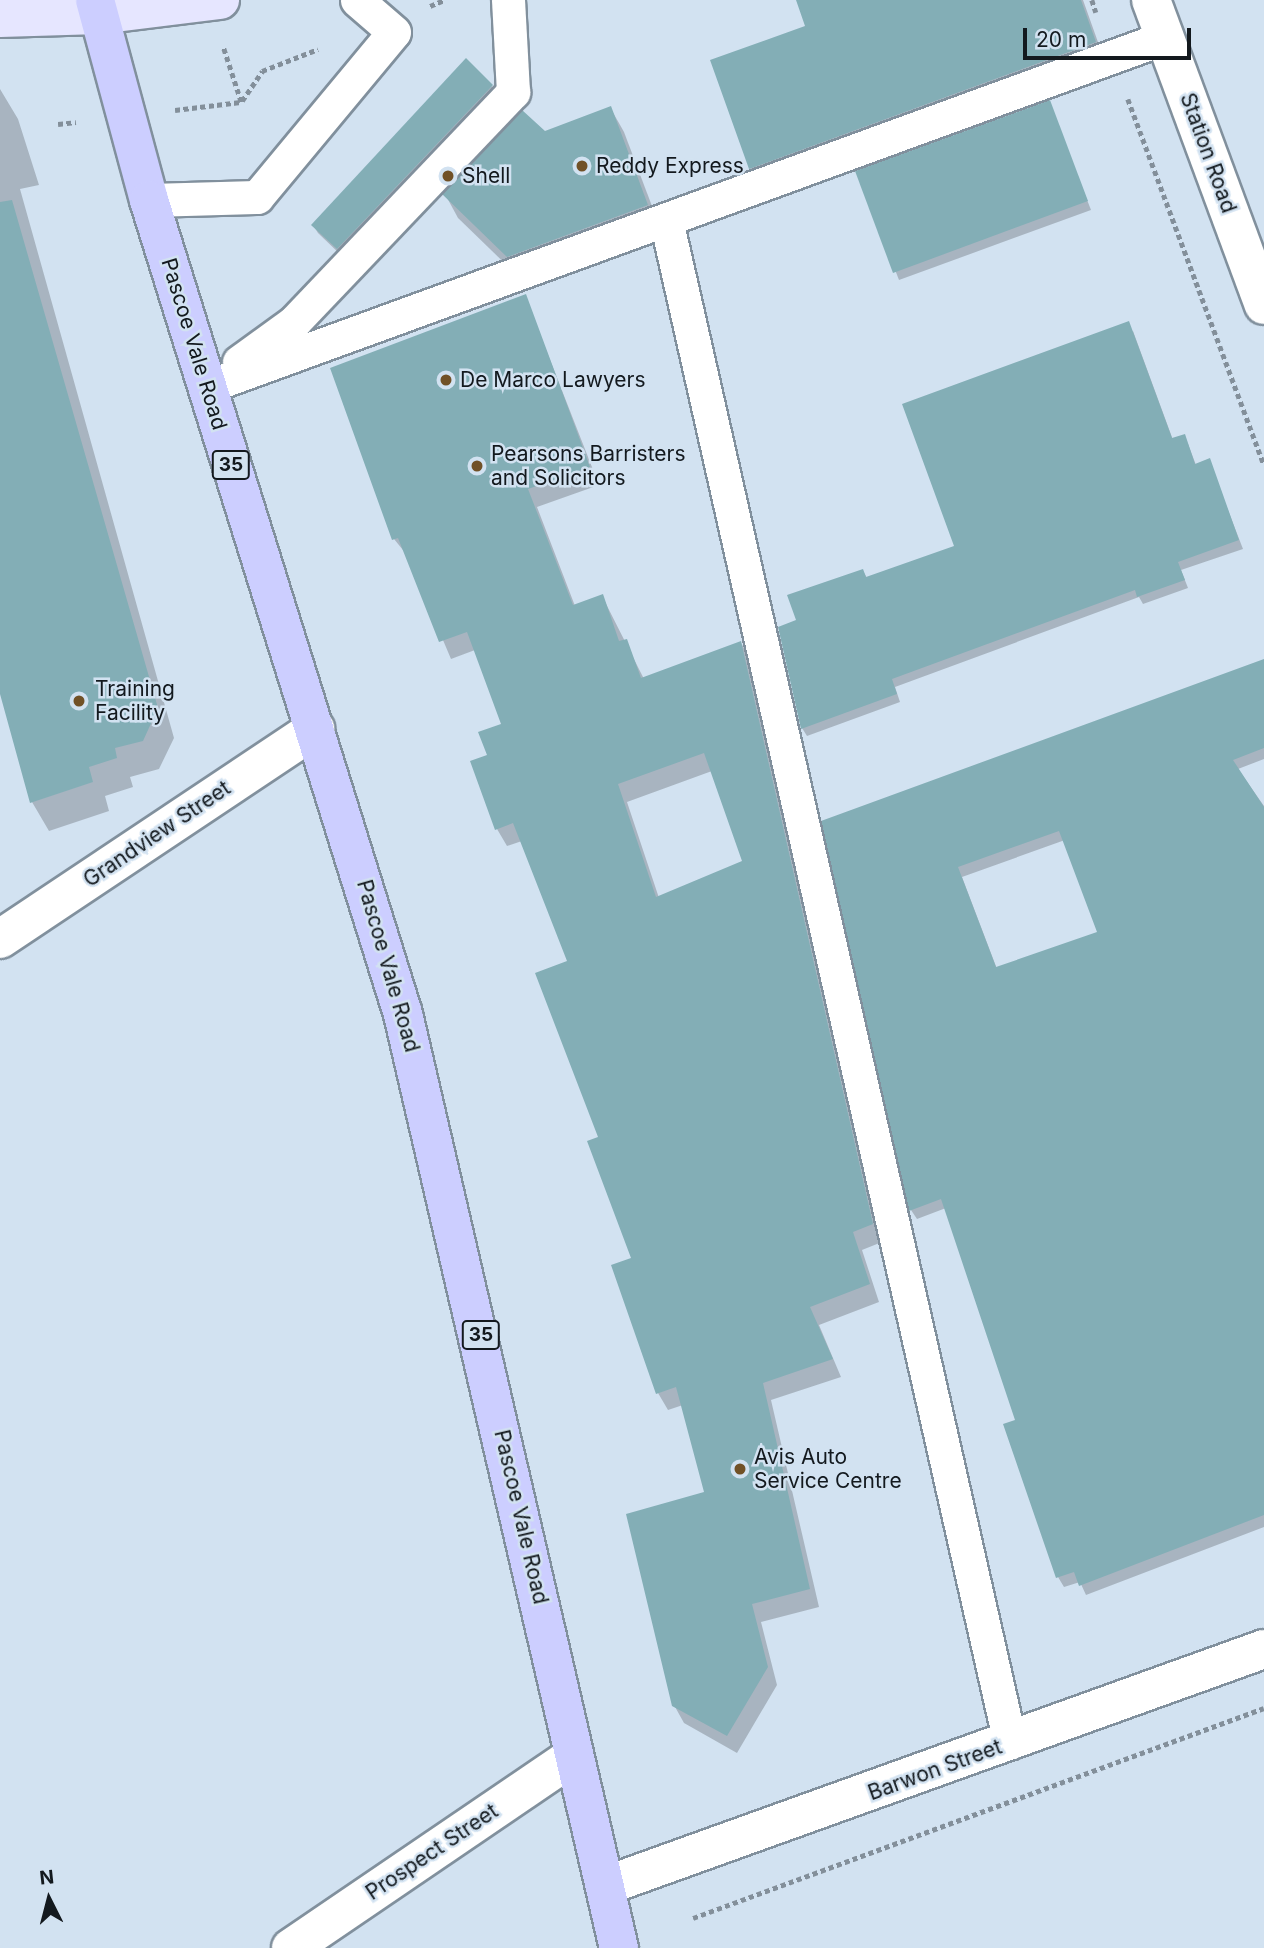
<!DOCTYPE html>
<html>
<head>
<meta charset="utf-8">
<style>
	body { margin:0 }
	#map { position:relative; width:1264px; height:1948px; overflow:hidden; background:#d2e2f1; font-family:Inter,sans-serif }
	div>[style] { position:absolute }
	.shadow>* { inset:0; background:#0003 }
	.building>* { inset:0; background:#83aeb6 }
	.path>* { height:4.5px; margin-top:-2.25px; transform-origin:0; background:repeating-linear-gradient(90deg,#838f9a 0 5px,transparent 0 8.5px) }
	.roads { filter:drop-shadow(2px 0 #81909d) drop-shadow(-2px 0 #81909d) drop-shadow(0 2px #81909d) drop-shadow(0 -2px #81909d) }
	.lane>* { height:33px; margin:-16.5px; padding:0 16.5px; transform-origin:16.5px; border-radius:16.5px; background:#fff }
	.street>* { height:38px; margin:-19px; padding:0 19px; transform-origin:19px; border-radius:19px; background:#fff }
	.secondary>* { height:38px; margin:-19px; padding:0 19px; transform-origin:19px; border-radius:19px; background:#e6e6ff }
	.primary>* { height:38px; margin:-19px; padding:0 19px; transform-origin:19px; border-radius:19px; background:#ccceff }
	.dots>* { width:19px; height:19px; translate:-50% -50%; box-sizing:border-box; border:4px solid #d2e2f1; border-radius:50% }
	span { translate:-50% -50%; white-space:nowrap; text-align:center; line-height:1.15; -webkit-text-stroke:5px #d2e2f1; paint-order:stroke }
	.shield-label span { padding:2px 5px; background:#d2e2f1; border:2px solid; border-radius:5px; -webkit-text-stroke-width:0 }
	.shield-label { font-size:19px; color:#13191e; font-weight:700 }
	.street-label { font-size:21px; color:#13191e }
	.poi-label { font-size:21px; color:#13191e }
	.left { translate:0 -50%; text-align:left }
	.north { position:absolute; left:14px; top:1864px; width:70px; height:70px; -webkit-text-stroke:5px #d2e2f1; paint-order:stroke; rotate:354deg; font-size:19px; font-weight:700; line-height:28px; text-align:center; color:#13191e }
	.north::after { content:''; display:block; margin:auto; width:24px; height:32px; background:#13191e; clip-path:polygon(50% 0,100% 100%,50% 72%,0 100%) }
	.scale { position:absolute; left:1023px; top:28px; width:168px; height:32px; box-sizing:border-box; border:4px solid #13191e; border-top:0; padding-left:9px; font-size:21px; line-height:24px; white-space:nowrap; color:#13191e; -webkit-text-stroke:5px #d2e2f1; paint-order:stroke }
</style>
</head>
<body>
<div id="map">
	<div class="shadow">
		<i style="clip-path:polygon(798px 0,1083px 0,1104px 59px,760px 184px,750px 168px,808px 27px)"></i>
		<i style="clip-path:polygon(492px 86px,497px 94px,342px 256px,318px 233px,313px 225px)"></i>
		<i style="clip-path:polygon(0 89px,18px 119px,39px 185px,20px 189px,174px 738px,159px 769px,130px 777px,133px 787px,105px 796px,109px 811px,49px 831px,32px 802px,0 687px)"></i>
		<i style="clip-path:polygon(1049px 102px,1091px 210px,899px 280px,857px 172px)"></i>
		<i style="clip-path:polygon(611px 109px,624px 132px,661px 230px,522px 280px,458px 218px,445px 194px,545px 133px)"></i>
		<i style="clip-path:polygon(evenodd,525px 296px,599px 485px,537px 507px,575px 606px,602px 596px,644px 679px,741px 643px,751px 660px,882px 1242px,862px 1250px,879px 1302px,819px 1325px,841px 1377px,771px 1400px,819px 1607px,761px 1622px,777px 1685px,737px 1753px,684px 1723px,674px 1705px,707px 1493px,683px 1405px,668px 1410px,658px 1393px,633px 1259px,601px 1138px,569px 962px,522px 841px,507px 846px,497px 829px,489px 756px,503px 725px,475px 650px,451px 659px,407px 555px,394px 539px,525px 296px,712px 771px,744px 862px,659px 898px,627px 802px,712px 771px)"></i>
		<i style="clip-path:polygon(1133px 331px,1173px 440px,1188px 444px,1196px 465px,1209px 461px,1243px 549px,1181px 570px,1188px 588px,1143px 604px,1139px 597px,895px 687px,900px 702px,807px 736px,802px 728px,798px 621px,863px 571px,867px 578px,956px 547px)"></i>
		<i style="clip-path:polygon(evenodd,1264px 670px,1264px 759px,1238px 769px,1264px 806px,1264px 1527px,1086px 1595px,1080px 1582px,1064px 1587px,1058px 1577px,1005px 1425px,1017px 1421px,946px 1208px,917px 1219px,911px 1210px,824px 822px,1264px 670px,1065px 840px,1099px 933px,997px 969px,962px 877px,1065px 840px)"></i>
	</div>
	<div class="building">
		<i style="clip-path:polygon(796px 0,1081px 0,1096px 42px,749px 169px,710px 60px,805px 26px)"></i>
		<i style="clip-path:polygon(466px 58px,493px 85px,337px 249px,311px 225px)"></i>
		<i style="clip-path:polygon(1050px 100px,1088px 201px,893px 273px,855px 171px)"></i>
		<i style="clip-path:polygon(611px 106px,648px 205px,507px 257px,442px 194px,522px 110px,545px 131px)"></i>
		<i style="clip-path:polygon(12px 200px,158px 708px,143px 741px,115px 748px,117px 758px,89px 767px,93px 782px,30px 803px,0 694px,0 202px)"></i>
		<i style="clip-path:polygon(evenodd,526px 294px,590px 467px,528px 489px,573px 605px,603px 594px,619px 641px,627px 639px,641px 678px,741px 641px,873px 1224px,853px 1232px,870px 1284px,810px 1307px,833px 1359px,763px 1383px,810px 1589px,752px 1604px,768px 1667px,727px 1736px,672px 1706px,626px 1514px,704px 1492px,676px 1387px,656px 1394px,611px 1265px,631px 1258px,587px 1141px,598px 1137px,535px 973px,567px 961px,513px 823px,495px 830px,470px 761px,487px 755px,478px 732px,501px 724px,467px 632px,439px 642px,398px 538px,392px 540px,330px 368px,526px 294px,704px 753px,742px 861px,656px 897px,618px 784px,704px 753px)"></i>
		<i style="clip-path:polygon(1129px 321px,1172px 438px,1185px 434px,1195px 464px,1210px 458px,1239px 540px,1178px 562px,1185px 580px,1137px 597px,1135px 590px,892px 679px,897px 694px,801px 729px,778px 627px,796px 620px,787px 595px,863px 569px,866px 577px,954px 546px,902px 404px)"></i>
		<i style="clip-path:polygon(evenodd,1264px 659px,1264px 748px,1233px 760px,1264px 807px,1264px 1515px,1079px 1586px,1074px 1572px,1056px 1578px,1003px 1424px,1015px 1420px,941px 1199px,909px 1211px,821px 821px,1264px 659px,1059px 831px,1097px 932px,996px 967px,958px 867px,1059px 831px)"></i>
	</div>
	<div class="path">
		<i style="left:1092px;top:0;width:13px;rotate:72deg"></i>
		<i style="left:430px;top:6px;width:15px;rotate:-23deg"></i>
		<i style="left:1128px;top:99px;width:390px;rotate:69.6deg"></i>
		<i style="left:242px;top:101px;width:36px;rotate:-56deg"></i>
		<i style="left:262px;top:71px;width:60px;rotate:-21.4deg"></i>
		<i style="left:175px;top:110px;width:66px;rotate:-6.9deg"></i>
		<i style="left:241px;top:102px;width:58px;rotate:-108.1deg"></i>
		<i style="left:58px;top:124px;width:18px;rotate:-6deg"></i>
		<i style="left:693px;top:1918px;width:608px;rotate:-20.19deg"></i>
	</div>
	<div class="roads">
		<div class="lane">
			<i style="left:149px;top:200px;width:108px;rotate:-1.6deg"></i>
			<i style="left:257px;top:197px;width:214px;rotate:-50.3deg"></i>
			<i style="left:394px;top:32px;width:49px;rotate:-139.1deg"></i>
			<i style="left:666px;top:220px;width:1561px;rotate:77.27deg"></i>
			<i style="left:239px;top:362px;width:68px;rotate:-36deg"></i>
			<i style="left:294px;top:322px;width:318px;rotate:-46.4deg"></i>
			<i style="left:513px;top:92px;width:92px;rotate:-93.1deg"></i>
			<i style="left:206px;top:387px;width:1022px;rotate:-20.03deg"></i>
		</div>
		<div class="street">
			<i style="left:1151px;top:0;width:325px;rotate:69.7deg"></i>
			<i style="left:0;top:939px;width:379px;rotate:-33.7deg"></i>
			<i style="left:605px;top:1886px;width:700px;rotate:-19.78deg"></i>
			<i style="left:291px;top:1948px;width:342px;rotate:-34.2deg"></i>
		</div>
		<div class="secondary">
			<i style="left:0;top:18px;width:99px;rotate:-1.7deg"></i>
			<i style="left:99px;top:15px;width:122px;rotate:-7.1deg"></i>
		</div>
		<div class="primary">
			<i style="left:95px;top:0;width:207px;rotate:74.9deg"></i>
			<i style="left:149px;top:200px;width:853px;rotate:72.67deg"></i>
			<i style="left:403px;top:1014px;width:959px;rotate:76.98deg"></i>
		</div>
	</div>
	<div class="dots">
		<i style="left:582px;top:166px;background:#715127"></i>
		<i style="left:448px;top:176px;background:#715127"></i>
		<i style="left:446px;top:380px;background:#715127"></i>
		<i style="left:477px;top:466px;background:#715127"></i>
		<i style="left:79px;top:701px;background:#715127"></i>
		<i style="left:740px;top:1469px;background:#715127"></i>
	</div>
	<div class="shield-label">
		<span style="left:231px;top:465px">35</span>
		<span style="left:481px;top:1335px">35</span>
	</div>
	<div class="street-label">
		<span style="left:1208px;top:153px;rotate:70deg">Station Road</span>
		<span style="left:194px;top:344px;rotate:73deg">Pascoe Vale Road</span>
		<span style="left:157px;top:834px;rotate:-34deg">Grandview Street</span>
		<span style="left:388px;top:966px;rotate:74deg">Pascoe Vale Road</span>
		<span style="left:521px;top:1517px;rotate:77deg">Pascoe Vale Road</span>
		<span style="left:935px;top:1770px;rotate:-20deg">Barwon Street</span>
		<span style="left:432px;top:1852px;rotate:-34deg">Prospect Street</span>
	</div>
	<div class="poi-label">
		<span class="left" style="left:596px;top:166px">Reddy Express</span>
		<span class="left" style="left:462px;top:176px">Shell</span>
		<span class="left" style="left:460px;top:380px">De Marco Lawyers</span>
		<span class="left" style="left:491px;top:466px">Pearsons Barristers<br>and Solicitors</span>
		<span class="left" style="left:95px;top:701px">Training<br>Facility</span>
		<span class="left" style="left:754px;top:1469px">Avis Auto<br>Service Centre</span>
	</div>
	<div class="north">N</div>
	<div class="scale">20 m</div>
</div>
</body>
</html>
